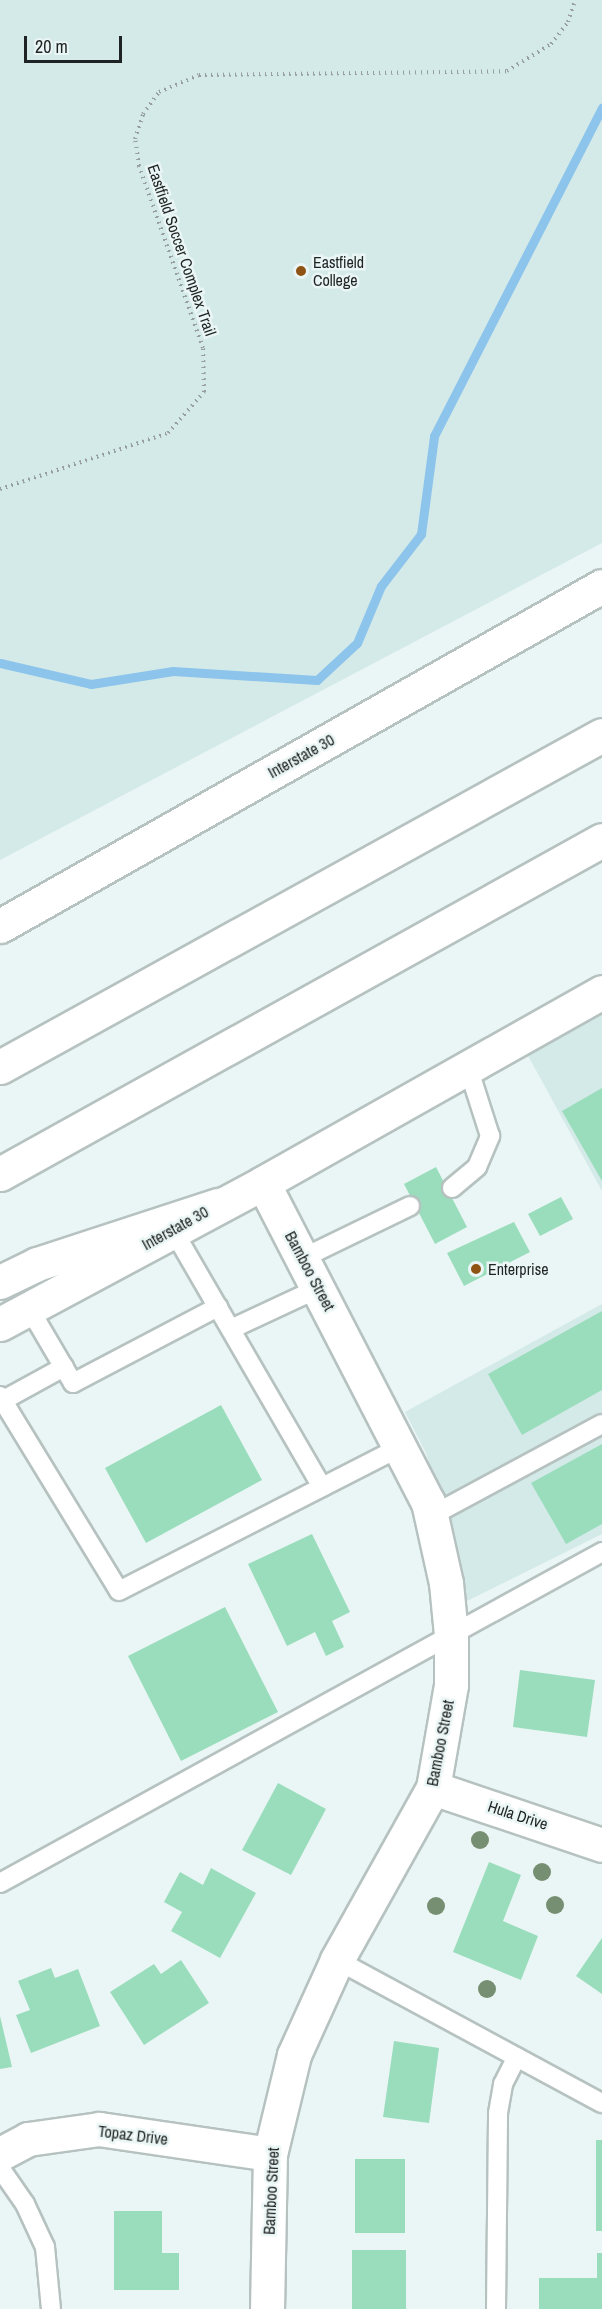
<!DOCTYPE html>
<html>
<head>
<meta charset="utf-8">
<style>
	body { margin:0 }
	#map { position:relative; width:602px; height:2309px; overflow:hidden; background:#eaf6f5; font-family:"Archivo Narrow",sans-serif }
	div>[style] { position:absolute }
	.built>* { inset:0; background:#d4eae8 }
	.stream>* { height:9px; margin:-4.5px; padding:0 4.5px; transform-origin:4.5px; border-radius:4.5px; background:#8dc4ec }
	.building>* { inset:0; background:#9addbd }
	.path>* { height:4px; margin-top:-2px; transform-origin:0; background:repeating-linear-gradient(90deg,#969f9e 0 1.5px,transparent 0 6px) }
	.roads { filter:drop-shadow(2px 0 #b6c2c0) drop-shadow(-2px 0 #b6c2c0) drop-shadow(0 2px #b6c2c0) drop-shadow(0 -2px #b6c2c0) }
	.lane>* { height:18px; margin:-9px; padding:0 9px; transform-origin:9px; border-radius:9px; background:#fff }
	.street>* { height:33px; margin:-16.5px; padding:0 16.5px; transform-origin:16.5px; border-radius:16.5px; background:#fff }
	.secondary>* { height:33px; margin:-16.5px; padding:0 16.5px; transform-origin:16.5px; border-radius:16.5px; background:#fff }
	.highway>* { height:33px; margin:-16.5px; padding:0 16.5px; transform-origin:16.5px; border-radius:16.5px; background:#fff }
	.trees>* { width:18px; height:18px; margin:-9px; border-radius:50%; background:#768f72 }
	.dots>* { width:16px; height:16px; translate:-50% -50%; box-sizing:border-box; border:3px solid #eaf6f5; border-radius:50% }
	span { translate:-50% -50%; white-space:nowrap; text-align:center; line-height:1.15; -webkit-text-stroke:5px #eaf6f5; paint-order:stroke }
	.street-label { font-size:16px; color:#1f2323 }
	.poi-label { font-size:16px; color:#1f2323 }
	.left { translate:0 -50%; text-align:left }
	.scale { position:absolute; left:24px; top:36px; width:98px; height:27px; box-sizing:border-box; border:3px solid #1f2323; border-top:0; padding-left:8px; font-size:18px; line-height:21px; white-space:nowrap; color:#1f2323; -webkit-text-stroke:4px #eaf6f5; paint-order:stroke }
</style>
</head>
<body>
<div id="map">
	<div class="built">
		<i style="clip-path:polygon(0 0,602px 0,602px 543px,0 860px)"></i>
		<i style="clip-path:polygon(602px 1009px,602px 1191px,526px 1052px)"></i>
		<i style="clip-path:polygon(602px 1304px,602px 1534px,463px 1603px,448px 1523px,426px 1453px,405px 1412px)"></i>
	</div>
	<div class="stream">
		<i style="left:0;top:663px;width:93px;rotate:13deg"></i>
		<i style="left:91px;top:684px;width:83px;rotate:-9deg"></i>
		<i style="left:173px;top:671px;width:144px;rotate:3.6deg"></i>
		<i style="left:317px;top:680px;width:54px;rotate:-42.8deg"></i>
		<i style="left:357px;top:643px;width:62px;rotate:-67.2deg"></i>
		<i style="left:381px;top:586px;width:66px;rotate:-52.4deg"></i>
		<i style="left:421px;top:534px;width:99px;rotate:-82.4deg"></i>
		<i style="left:434px;top:436px;width:369px;rotate:-62.9deg"></i>
	</div>
	<div class="building">
		<i style="clip-path:polygon(602px 1088px,602px 1181px,562px 1111px)"></i>
		<i style="clip-path:polygon(436px 1167px,467px 1227px,435px 1244px,404px 1184px)"></i>
		<i style="clip-path:polygon(561px 1197px,573px 1219px,540px 1236px,528px 1214px)"></i>
		<i style="clip-path:polygon(514px 1222px,530px 1252px,464px 1286px,447px 1253px)"></i>
		<i style="clip-path:polygon(602px 1311px,602px 1390px,522px 1435px,488px 1374px)"></i>
		<i style="clip-path:polygon(221px 1405px,262px 1480px,146px 1543px,105px 1468px)"></i>
		<i style="clip-path:polygon(602px 1444px,602px 1524px,566px 1544px,531px 1483px)"></i>
		<i style="clip-path:polygon(312px 1534px,350px 1612px,332px 1621px,344px 1647px,326px 1656px,315px 1632px,287px 1646px,248px 1564px)"></i>
		<i style="clip-path:polygon(225px 1607px,278px 1712px,181px 1761px,128px 1656px)"></i>
		<i style="clip-path:polygon(520px 1670px,595px 1680px,587px 1737px,513px 1727px)"></i>
		<i style="clip-path:polygon(278px 1783px,326px 1809px,291px 1875px,242px 1850px)"></i>
		<i style="clip-path:polygon(489px 1862px,521px 1875px,503px 1921px,538px 1936px,521px 1980px,453px 1952px)"></i>
		<i style="clip-path:polygon(211px 1868px,256px 1893px,220px 1958px,171px 1931px,182px 1912px,164px 1902px,180px 1872px,203px 1885px)"></i>
		<i style="clip-path:polygon(602px 1938px,602px 1994px,576px 1976px)"></i>
		<i style="clip-path:polygon(181px 1960px,209px 2003px,144px 2045px,110px 1992px,154px 1964px,161px 1974px)"></i>
		<i style="clip-path:polygon(51px 1968px,55px 1978px,78px 1969px,100px 2026px,31px 2053px,16px 2015px,30px 2010px,18px 1981px)"></i>
		<i style="clip-path:polygon(0 2016px,12px 2067px,0 2069px)"></i>
		<i style="clip-path:polygon(394px 2041px,439px 2048px,429px 2123px,383px 2117px)"></i>
		<i style="clip-path:polygon(596px 2140px,602px 2140px,602px 2231px,596px 2231px)"></i>
		<i style="clip-path:polygon(355px 2159px,405px 2159px,405px 2233px,355px 2233px)"></i>
		<i style="clip-path:polygon(114px 2211px,162px 2211px,162px 2253px,179px 2253px,179px 2290px,114px 2290px)"></i>
		<i style="clip-path:polygon(352px 2250px,406px 2250px,406px 2309px,352px 2309px)"></i>
		<i style="clip-path:polygon(597px 2253px,602px 2253px,602px 2309px,539px 2309px,539px 2278px,597px 2278px)"></i>
	</div>
	<div class="path">
		<i style="left:0;top:489px;width:177px;rotate:-18.4deg"></i>
		<i style="left:168px;top:433px;width:55px;rotate:-48.7deg"></i>
		<i style="left:204px;top:392px;width:44px;rotate:-91.3deg"></i>
		<i style="left:203px;top:348px;width:193px;rotate:-109.4deg"></i>
		<i style="left:139px;top:166px;width:27px;rotate:-98deg"></i>
		<i style="left:135px;top:139px;width:26px;rotate:-72deg"></i>
		<i style="left:143px;top:114px;width:27px;rotate:-54deg"></i>
		<i style="left:159px;top:92px;width:43px;rotate:-23deg"></i>
		<i style="left:199px;top:75px;width:308px;rotate:-0.7deg"></i>
		<i style="left:507px;top:71px;width:52px;rotate:-31.5deg"></i>
		<i style="left:551px;top:44px;width:28px;rotate:-52deg"></i>
		<i style="left:568px;top:22px;width:23px;rotate:-72deg"></i>
	</div>
	<div class="roads">
		<div class="lane">
			<i style="left:452px;top:1188px;width:33px;rotate:-40deg"></i>
			<i style="left:477px;top:1167px;width:34px;rotate:-67deg"></i>
			<i style="left:490px;top:1136px;width:72px;rotate:-107.7deg"></i>
			<i style="left:173px;top:1230px;width:297px;rotate:59.9deg"></i>
			<i style="left:303px;top:1258px;width:119px;rotate:-25.9deg"></i>
			<i style="left:29px;top:1308px;width:87px;rotate:59.6deg"></i>
			<i style="left:73px;top:1383px;width:164px;rotate:-27.7deg"></i>
			<i style="left:231px;top:1329px;width:97px;rotate:-25deg"></i>
			<i style="left:0;top:1396px;width:228px;rotate:58.6deg"></i>
			<i style="left:119px;top:1591px;width:316px;rotate:-27.1deg"></i>
			<i style="left:0;top:1402px;width:73px;rotate:-28.7deg"></i>
			<i style="left:431px;top:1516px;width:194px;rotate:-28.3deg"></i>
			<i style="left:0;top:1883px;width:687px;rotate:-28.8deg"></i>
			<i style="left:337px;top:1960px;width:301px;rotate:28.4deg"></i>
			<i style="left:0;top:2168px;width:44px;rotate:55.2deg"></i>
			<i style="left:25px;top:2204px;width:47px;rotate:65.1deg"></i>
			<i style="left:45px;top:2247px;width:62px;rotate:84.5deg"></i>
			<i style="left:496px;top:2309px;width:196px;rotate:-89.4deg"></i>
			<i style="left:498px;top:2113px;width:29px;rotate:-80deg"></i>
			<i style="left:503px;top:2084px;width:30px;rotate:-63deg"></i>
		</div>
		<div class="street">
			<i style="left:433px;top:1788px;width:178px;rotate:18.6deg"></i>
			<i style="left:0;top:2154px;width:32px;rotate:-28deg"></i>
			<i style="left:28px;top:2139px;width:72px;rotate:-8deg"></i>
			<i style="left:99px;top:2129px;width:173px;rotate:8.3deg"></i>
		</div>
		<div class="secondary">
			<i style="left:0;top:926px;width:691px;rotate:-29.46deg"></i>
			<i style="left:263px;top:1183px;width:359px;rotate:62.7deg"></i>
			<i style="left:428px;top:1502px;width:83px;rotate:77.5deg"></i>
			<i style="left:446px;top:1583px;width:52px;rotate:84.5deg"></i>
			<i style="left:451px;top:1635px;width:50px;rotate:90deg"></i>
			<i style="left:451px;top:1685px;width:105px;rotate:99.9deg"></i>
			<i style="left:433px;top:1788px;width:197px;rotate:119.2deg"></i>
			<i style="left:337px;top:1960px;width:104px;rotate:114.4deg"></i>
			<i style="left:294px;top:2055px;width:102px;rotate:103.6deg"></i>
			<i style="left:270px;top:2154px;width:155px;rotate:91.1deg"></i>
			<i style="left:0;top:1324px;width:298px;rotate:-28.2deg"></i>
			<i style="left:263px;top:1183px;width:389px;rotate:-29.4deg"></i>
		</div>
		<div class="highway">
			<i style="left:0;top:1067px;width:687px;rotate:-28.88deg"></i>
			<i style="left:0;top:1174px;width:688px;rotate:-29.02deg"></i>
			<i style="left:0;top:1282px;width:41px;rotate:-25.9deg"></i>
			<i style="left:37px;top:1264px;width:190px;rotate:-18.1deg"></i>
		</div>
	</div>
	<div class="trees">
		<i style="left:480px;top:1840px"></i>
		<i style="left:542px;top:1872px"></i>
		<i style="left:555px;top:1905px"></i>
		<i style="left:436px;top:1906px"></i>
		<i style="left:487px;top:1989px"></i>
	</div>
	<div class="dots">
		<i style="left:301px;top:271px;background:#8f5314"></i>
		<i style="left:476px;top:1269px;background:#8f5314"></i>
	</div>
	<div class="street-label">
		<span style="left:182px;top:250px;rotate:71deg">Eastfield Soccer Complex Trail</span>
		<span style="left:301px;top:756px;rotate:-29deg">Interstate 30</span>
		<span style="left:175px;top:1228px;rotate:-29deg">Interstate 30</span>
		<span style="left:310px;top:1271px;rotate:62deg">Bamboo Street</span>
		<span style="left:440px;top:1743px;rotate:-79deg">Bamboo Street</span>
		<span style="left:518px;top:1815px;rotate:18deg">Hula Drive</span>
		<span style="left:133px;top:2135px;rotate:7deg">Topaz Drive</span>
		<span style="left:271px;top:2191px;rotate:-87deg">Bamboo Street</span>
	</div>
	<div class="poi-label">
		<span class="left" style="left:313px;top:271px">Eastfield<br>College</span>
		<span class="left" style="left:488px;top:1269px">Enterprise</span>
	</div>
	<div class="scale">20 m</div>
</div>
</body>
</html>
